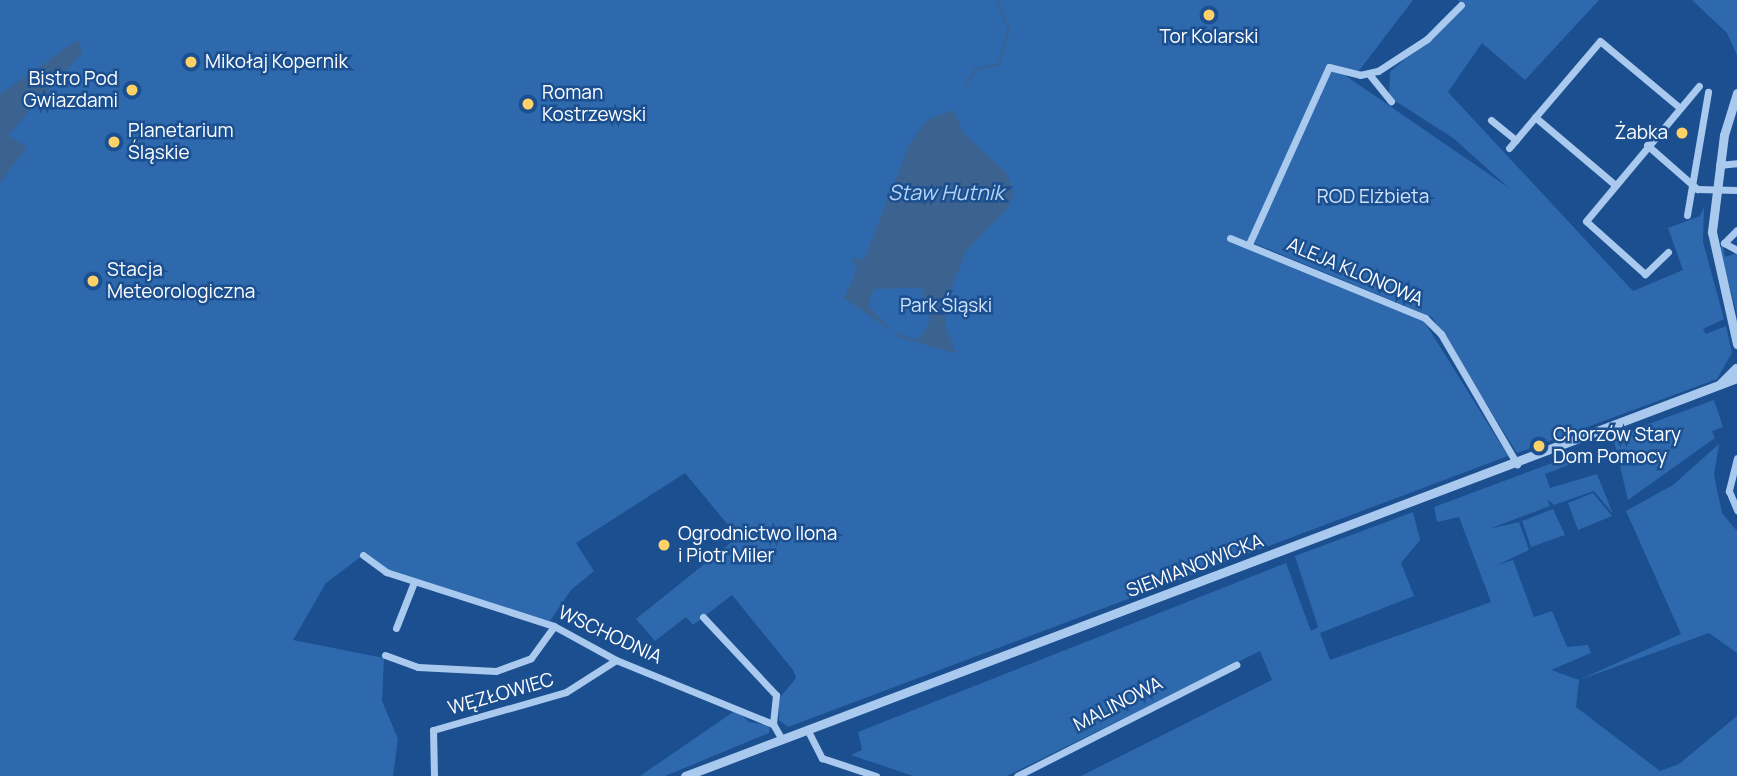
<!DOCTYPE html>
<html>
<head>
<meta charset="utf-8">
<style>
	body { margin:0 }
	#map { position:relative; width:1737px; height:776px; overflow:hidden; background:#1b4f8f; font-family:Manrope,sans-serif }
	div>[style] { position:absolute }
	.green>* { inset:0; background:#2e69ad }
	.water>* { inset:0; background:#3c6290 }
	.stream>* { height:2px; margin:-1px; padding:0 1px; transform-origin:1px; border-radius:1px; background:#3c6290 }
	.minor>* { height:7px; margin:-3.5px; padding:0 3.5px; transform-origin:3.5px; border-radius:3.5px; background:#a9c9ee }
	.tertiary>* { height:9px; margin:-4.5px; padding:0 4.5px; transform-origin:4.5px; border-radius:4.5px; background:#a9c9ee }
	.dots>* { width:19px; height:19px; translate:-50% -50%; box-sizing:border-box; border:4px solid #1b4f8f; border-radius:50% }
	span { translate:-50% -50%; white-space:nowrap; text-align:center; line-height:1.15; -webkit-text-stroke:5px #1b4f8f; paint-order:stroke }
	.poi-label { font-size:19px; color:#fff }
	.left { translate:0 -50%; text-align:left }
	.right { translate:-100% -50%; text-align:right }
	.park-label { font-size:19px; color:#cfe3fa }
	.street-label { font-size:19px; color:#fff }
	.water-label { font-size:21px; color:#b5d3f5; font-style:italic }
</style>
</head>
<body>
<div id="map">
	<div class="green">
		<i style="clip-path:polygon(0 0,1413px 0,1358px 72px,1331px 65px,1246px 245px,1424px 321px,1508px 456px,788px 727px,779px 720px,779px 699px,796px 678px,793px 670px,732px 595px,693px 625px,686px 617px,655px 641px,636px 619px,738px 537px,685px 473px,576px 543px,594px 571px,571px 590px,550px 621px,388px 571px,366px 553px,326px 583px,293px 640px,384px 658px,382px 701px,398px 739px,393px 776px,0 776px)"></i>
		<i style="clip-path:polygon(1458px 0,1599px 0,1525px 80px,1482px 43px,1448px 92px,1633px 291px,1683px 270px,1668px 228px,1700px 216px,1704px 207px,1703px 242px,1724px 319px,1703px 329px,1706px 334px,1726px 326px,1732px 353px,1717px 379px,1517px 453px,1432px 317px,1251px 242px,1326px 73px,1336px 69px,1509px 188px,1453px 138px,1389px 97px,1390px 72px,1463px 8px)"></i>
		<i style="clip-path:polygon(1692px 0,1737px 0,1737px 55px,1727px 33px)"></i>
		<i style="clip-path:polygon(1723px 246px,1725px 257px,1737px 253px,1737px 314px,1719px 247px)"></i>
		<i style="clip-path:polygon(1714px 400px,1723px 427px,1712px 431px,1715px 438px,1628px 500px,1613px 437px)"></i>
		<i style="clip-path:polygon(1719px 444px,1714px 475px,1722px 513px,1737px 531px,1737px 653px,1709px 633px,1579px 680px,1576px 707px,1660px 771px,1679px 764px,1737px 716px,1737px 776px,1081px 776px,1272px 680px,1260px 651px,1007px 776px,913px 776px,851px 755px,862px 750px,858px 732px,1286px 563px,1311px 631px,1318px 627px,1295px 556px,1413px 512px,1420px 540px,1401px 563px,1414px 596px,1320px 633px,1330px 660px,1491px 602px,1459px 517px,1437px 522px,1434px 507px,1587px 450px,1587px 458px,1545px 474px,1550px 488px,1597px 474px,1613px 514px,1594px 491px,1554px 505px,1547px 499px,1550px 506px,1489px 529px,1519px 522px,1529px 550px,1495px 566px,1513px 560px,1534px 617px,1552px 611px,1567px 647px,1588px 645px,1591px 653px,1551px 670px,1579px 680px,1681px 634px,1626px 511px,1673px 485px)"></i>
		<i style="clip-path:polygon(1593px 493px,1612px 516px,1578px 530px,1568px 503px)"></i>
		<i style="clip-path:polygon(1553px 509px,1565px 535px,1531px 547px,1522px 521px)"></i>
		<i style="clip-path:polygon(736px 710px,749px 722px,770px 725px,769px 733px,665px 776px,640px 776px)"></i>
	</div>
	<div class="water">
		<i style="clip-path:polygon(78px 40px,83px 52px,8px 135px,27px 147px,0 183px,0 94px)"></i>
		<i style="clip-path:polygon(evenodd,953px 110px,965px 135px,1006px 172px,1014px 193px,1007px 209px,966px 251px,946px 301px,945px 325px,956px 353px,901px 338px,844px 298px,857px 270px,852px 258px,864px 260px,910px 143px,927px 120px,953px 110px,922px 288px,930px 321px,918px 340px,894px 333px,868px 306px,874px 289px,922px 288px)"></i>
	</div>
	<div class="stream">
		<i style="left:965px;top:86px;width:19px;rotate:-58deg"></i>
		<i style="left:975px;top:70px;width:25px;rotate:-14deg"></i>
		<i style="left:999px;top:64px;width:35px;rotate:-74deg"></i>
		<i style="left:1009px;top:30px;width:32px;rotate:-112deg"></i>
	</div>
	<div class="minor">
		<i style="left:1369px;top:74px;width:35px;rotate:51deg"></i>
		<i style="left:1535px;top:117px;width:104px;rotate:40.3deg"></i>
		<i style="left:1491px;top:120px;width:32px;rotate:39deg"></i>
		<i style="left:1647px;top:145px;width:67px;rotate:41.3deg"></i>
		<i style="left:1697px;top:189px;width:40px;rotate:1.4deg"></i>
		<i style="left:1509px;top:148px;width:140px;rotate:-49.6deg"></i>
		<i style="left:1600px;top:41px;width:103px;rotate:39.9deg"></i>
		<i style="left:1719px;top:165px;width:18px;rotate:-6deg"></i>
		<i style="left:1687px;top:215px;width:125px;rotate:-80.3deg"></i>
		<i style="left:1230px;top:238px;width:211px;rotate:22.3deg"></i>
		<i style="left:1425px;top:318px;width:23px;rotate:45deg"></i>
		<i style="left:1441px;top:334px;width:151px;rotate:59.7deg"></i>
		<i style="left:1724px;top:243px;width:18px;rotate:-45deg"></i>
		<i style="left:1724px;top:243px;width:15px;rotate:28deg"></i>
		<i style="left:1249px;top:244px;width:194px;rotate:-65.7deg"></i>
		<i style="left:1329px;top:67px;width:32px;rotate:14deg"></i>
		<i style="left:1360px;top:75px;width:18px;rotate:-13deg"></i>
		<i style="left:1378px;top:71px;width:59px;rotate:-33.1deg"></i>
		<i style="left:1427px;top:39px;width:48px;rotate:-45deg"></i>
		<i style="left:1668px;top:252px;width:32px;rotate:136deg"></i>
		<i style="left:1645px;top:274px;width:79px;rotate:-138.1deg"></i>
		<i style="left:1586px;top:221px;width:176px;rotate:-50.1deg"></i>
		<i style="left:1737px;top:458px;width:34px;rotate:104deg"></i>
		<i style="left:1729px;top:491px;width:21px;rotate:67deg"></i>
		<i style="left:363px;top:555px;width:29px;rotate:36deg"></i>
		<i style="left:386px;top:572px;width:176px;rotate:17.8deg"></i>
		<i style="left:554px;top:626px;width:71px;rotate:28.7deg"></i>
		<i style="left:616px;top:660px;width:170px;rotate:22.2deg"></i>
		<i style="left:773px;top:724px;width:16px;rotate:60deg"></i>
		<i style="left:703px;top:617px;width:107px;rotate:46.9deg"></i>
		<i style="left:776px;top:695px;width:29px;rotate:96deg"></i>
		<i style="left:396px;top:628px;width:49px;rotate:-68.6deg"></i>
		<i style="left:385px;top:655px;width:35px;rotate:20deg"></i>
		<i style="left:418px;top:667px;width:78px;rotate:2.9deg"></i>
		<i style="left:496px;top:671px;width:37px;rotate:-20deg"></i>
		<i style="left:531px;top:658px;width:39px;rotate:-54deg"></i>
		<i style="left:807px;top:729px;width:33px;rotate:63deg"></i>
		<i style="left:822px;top:758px;width:57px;rotate:18.4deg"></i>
		<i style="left:434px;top:776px;width:46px;rotate:-91.2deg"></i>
		<i style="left:433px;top:730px;width:138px;rotate:-15.9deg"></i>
		<i style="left:566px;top:692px;width:59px;rotate:-32.6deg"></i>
		<i style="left:1017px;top:776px;width:246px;rotate:-26.9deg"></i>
	</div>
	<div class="tertiary">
		<i style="left:1737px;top:93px;width:44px;rotate:107.2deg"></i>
		<i style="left:1724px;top:135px;width:98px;rotate:97.1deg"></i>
		<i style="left:1712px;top:232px;width:115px;rotate:77.4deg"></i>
		<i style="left:1720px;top:384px;width:23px;rotate:-45deg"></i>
		<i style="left:685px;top:776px;width:1125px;rotate:-20.72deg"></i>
	</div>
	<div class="dots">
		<i style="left:1209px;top:15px;background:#ffd166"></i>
		<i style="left:191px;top:62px;background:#ffd166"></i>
		<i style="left:132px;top:90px;background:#ffd166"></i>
		<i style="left:528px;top:104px;background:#ffd166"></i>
		<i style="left:1682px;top:133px;background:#ffd166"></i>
		<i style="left:114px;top:142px;background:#ffd166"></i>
		<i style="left:93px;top:281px;background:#ffd166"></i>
		<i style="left:1539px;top:446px;background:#ffd166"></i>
		<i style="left:664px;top:545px;background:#ffd166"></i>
	</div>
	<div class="poi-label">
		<span style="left:1209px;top:37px">Tor Kolarski</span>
		<span class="left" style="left:205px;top:62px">Mikołaj Kopernik</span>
		<span class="right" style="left:118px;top:90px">Bistro Pod<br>Gwiazdami</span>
		<span class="left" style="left:542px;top:104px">Roman<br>Kostrzewski</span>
		<span class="left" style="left:128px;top:142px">Planetarium<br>Śląskie</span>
		<span class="right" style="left:1668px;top:133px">Żabka</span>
		<span class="left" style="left:107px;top:281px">Stacja<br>Meteorologiczna</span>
		<span class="left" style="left:1553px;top:446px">Chorzów Stary<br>Dom Pomocy</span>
		<span class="left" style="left:678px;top:545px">Ogrodnictwo Ilona<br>i Piotr Miler</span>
	</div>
	<div class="park-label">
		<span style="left:1373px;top:197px">ROD Elżbieta</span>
		<span style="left:946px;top:306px">Park Śląski</span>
	</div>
	<div class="street-label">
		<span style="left:1355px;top:272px;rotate:23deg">ALEJA KLONOWA</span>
		<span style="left:1195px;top:566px;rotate:-21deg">SIEMIANOWICKA</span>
		<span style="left:610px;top:635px;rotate:25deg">WSCHODNIA</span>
		<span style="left:501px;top:694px;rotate:-16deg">WĘZŁOWIEC</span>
		<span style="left:1118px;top:704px;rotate:-27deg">MALINOWA</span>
	</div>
	<div class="water-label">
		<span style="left:946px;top:192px">Staw Hutnik</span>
	</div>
</div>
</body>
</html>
